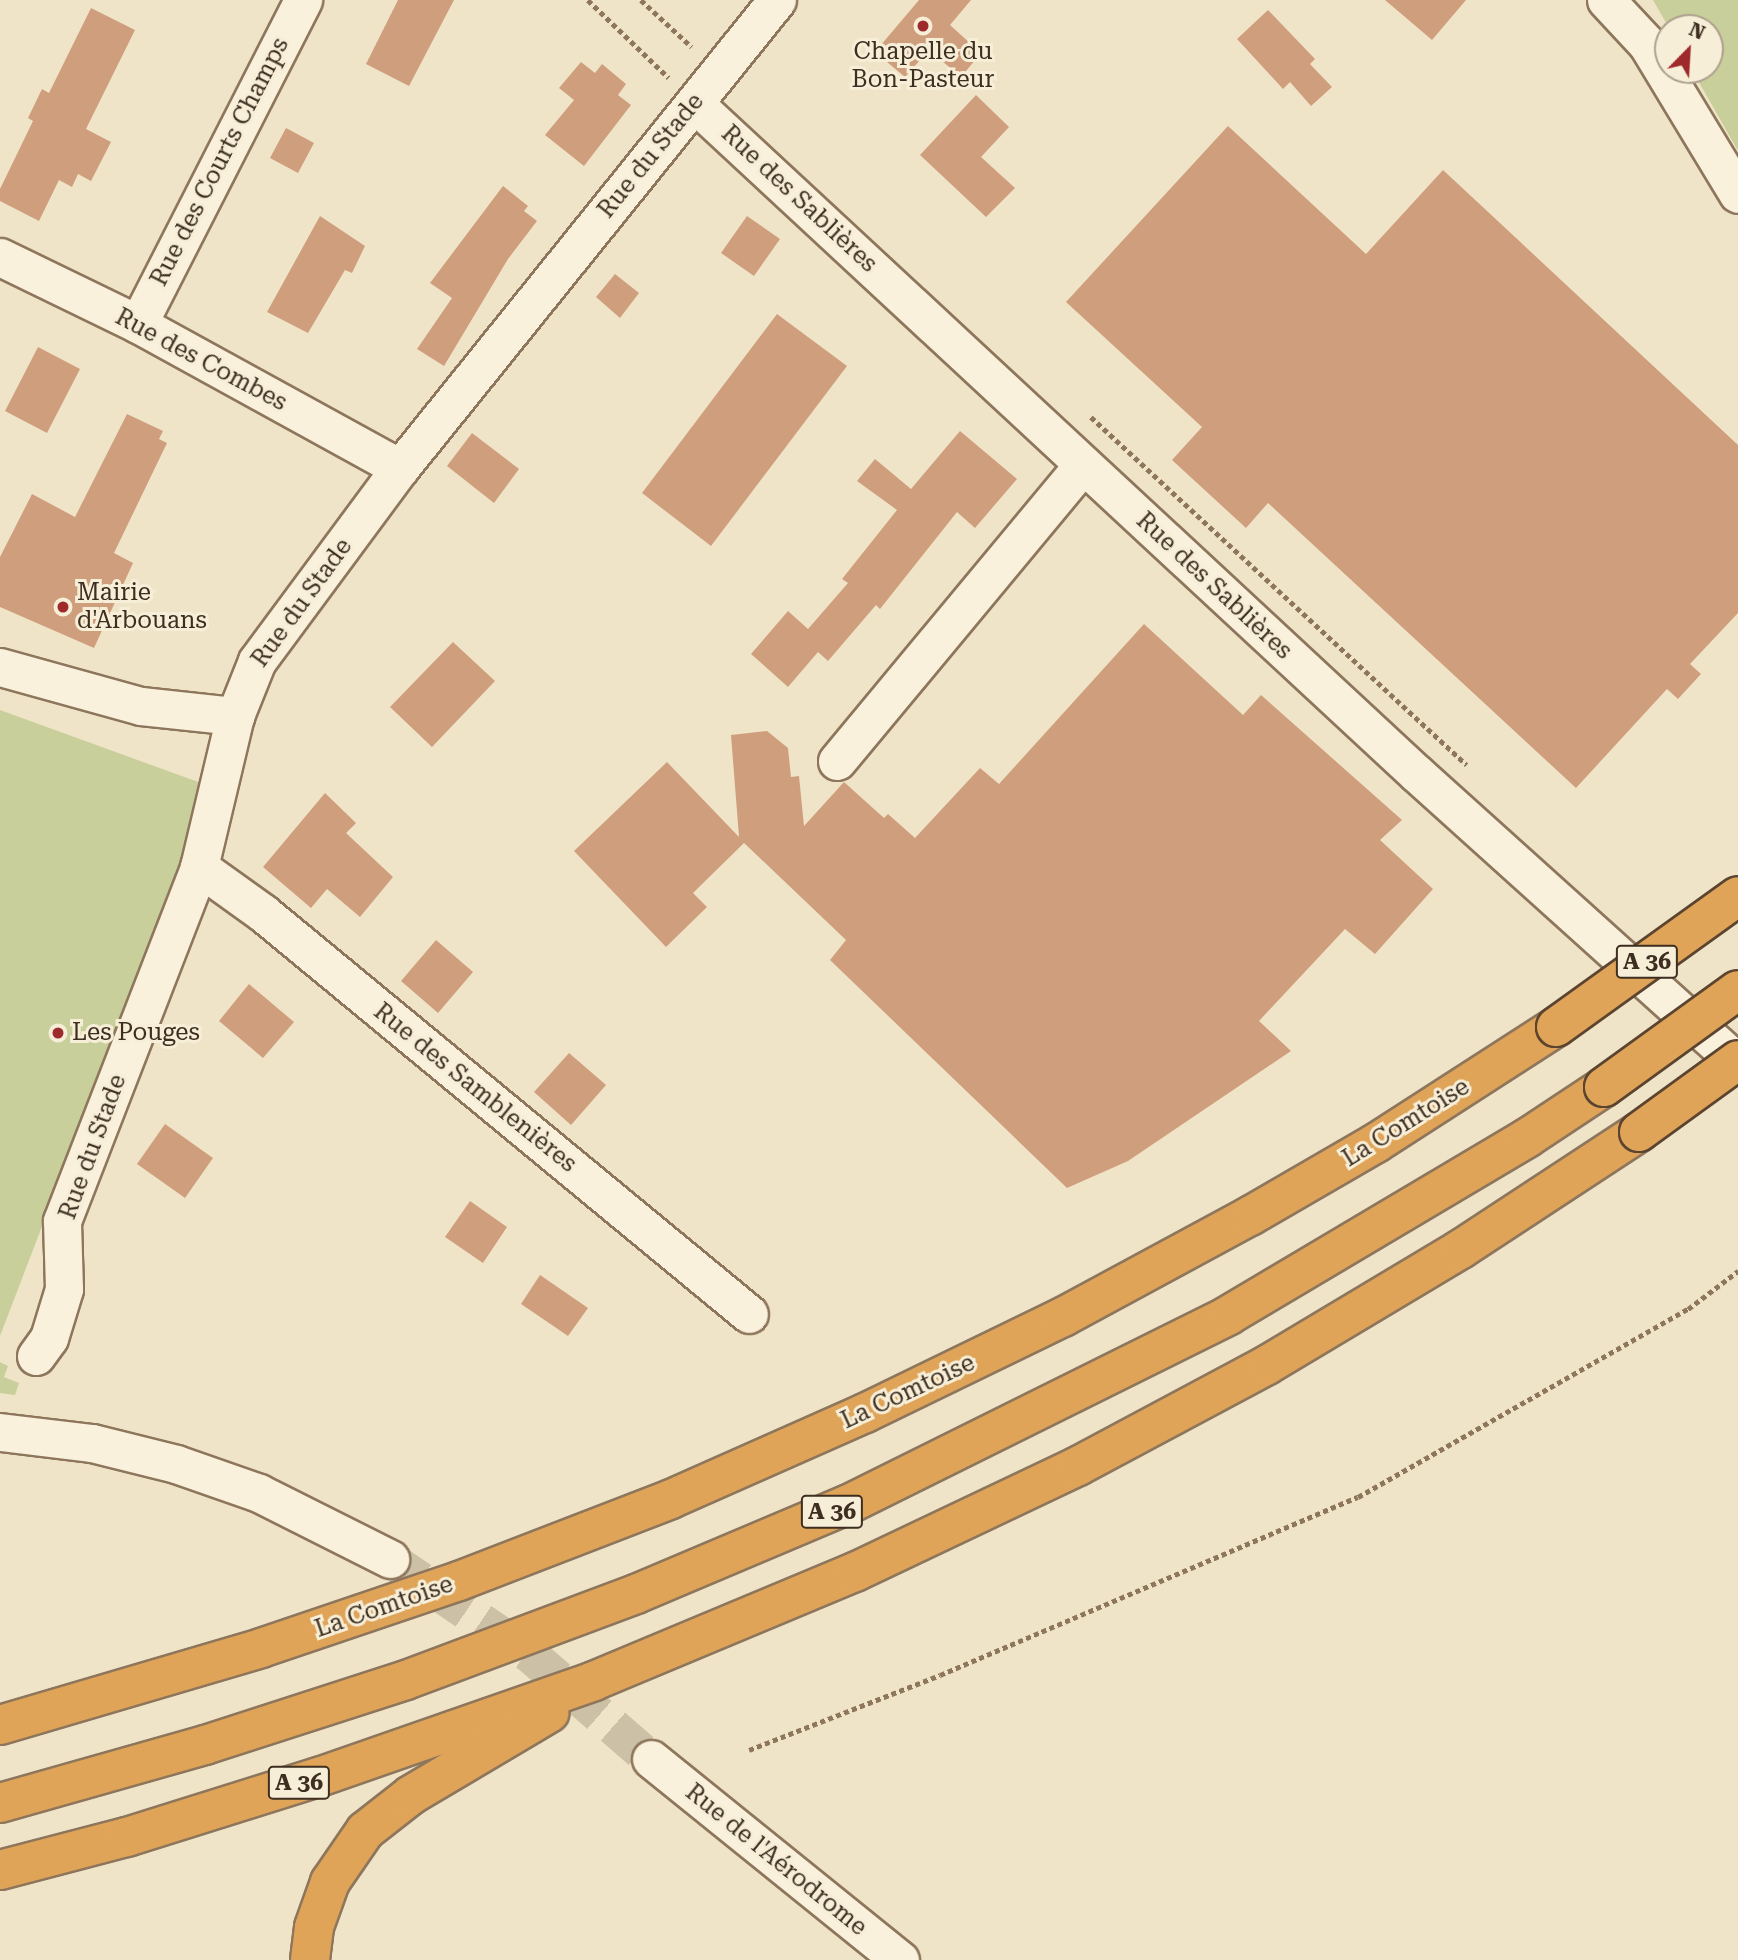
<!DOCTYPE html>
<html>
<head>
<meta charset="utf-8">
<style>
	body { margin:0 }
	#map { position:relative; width:1738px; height:1960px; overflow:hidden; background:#f0e4c8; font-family:"Roboto Serif",serif }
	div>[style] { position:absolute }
	.green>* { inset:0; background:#c9cf9b }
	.building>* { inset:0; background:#cf9f7d }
	.minor-tunnel>* { height:37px; margin-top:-18.5px; transform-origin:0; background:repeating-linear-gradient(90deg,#ccc0a6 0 37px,transparent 0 55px) }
	.path>* { height:4.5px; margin-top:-2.25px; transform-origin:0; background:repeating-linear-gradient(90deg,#8d765c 0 5px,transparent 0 8.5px) }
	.roads { filter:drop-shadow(2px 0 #8d765c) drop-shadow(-2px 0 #8d765c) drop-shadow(0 2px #8d765c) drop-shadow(0 -2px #8d765c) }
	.minor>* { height:37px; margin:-18.5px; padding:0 18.5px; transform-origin:18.5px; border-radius:18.5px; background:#faf1dc }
	.highway>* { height:38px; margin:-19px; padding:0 19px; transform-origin:19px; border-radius:19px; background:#e0a458 }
	.bridges { filter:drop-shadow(2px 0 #5b4430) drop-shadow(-2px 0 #5b4430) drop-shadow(0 2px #5b4430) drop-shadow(0 -2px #5b4430) }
	.highway-bridge>* { height:38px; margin:-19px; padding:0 19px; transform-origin:19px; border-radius:19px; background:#e0a458 }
	.dots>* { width:19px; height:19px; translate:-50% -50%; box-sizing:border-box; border:4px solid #f7eed8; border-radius:50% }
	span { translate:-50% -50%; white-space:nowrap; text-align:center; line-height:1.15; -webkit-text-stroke:6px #f7eed8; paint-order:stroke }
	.shield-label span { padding:2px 5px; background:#f7eed8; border:2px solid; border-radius:5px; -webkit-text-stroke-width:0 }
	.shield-label { font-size:23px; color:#3d2e20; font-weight:700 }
	.poi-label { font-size:24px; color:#3d2e20 }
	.left { translate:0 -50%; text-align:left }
	.street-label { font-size:24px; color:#3d2e20 }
	.north { position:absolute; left:1654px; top:14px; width:70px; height:70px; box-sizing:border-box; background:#f7eed8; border:2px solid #ada18e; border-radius:50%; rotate:24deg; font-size:19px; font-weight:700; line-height:28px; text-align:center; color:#3d2e20 }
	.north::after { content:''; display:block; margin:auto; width:24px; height:32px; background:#9e2a2b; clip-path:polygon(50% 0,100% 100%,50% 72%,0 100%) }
</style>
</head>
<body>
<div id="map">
	<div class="green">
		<i style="clip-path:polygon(1653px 0,1738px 0,1738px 151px,1692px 70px,1710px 70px,1710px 28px,1669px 28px)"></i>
		<i style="clip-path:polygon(0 710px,201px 783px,182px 862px,0 1336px)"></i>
		<i style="clip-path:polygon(0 1362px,8px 1366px,4px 1377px,19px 1383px,15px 1395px,0 1393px)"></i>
	</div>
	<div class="building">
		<i style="clip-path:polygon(398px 0,454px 0,409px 86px,366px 64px)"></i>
		<i style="clip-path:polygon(919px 0,971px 0,950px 25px,981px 53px,961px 77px,929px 50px,905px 77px,875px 52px)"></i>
		<i style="clip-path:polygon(1385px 0,1466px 0,1432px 40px)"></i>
		<i style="clip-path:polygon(91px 8px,135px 30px,86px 129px,111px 142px,91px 181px,78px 174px,72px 187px,59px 180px,39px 221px,0 201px,0 189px,33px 121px,28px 118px,42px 89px,49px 93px)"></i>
		<i style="clip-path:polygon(1268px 10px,1315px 59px,1310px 64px,1332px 87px,1311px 106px,1290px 82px,1283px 89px,1237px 39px)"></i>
		<i style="clip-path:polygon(581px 62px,595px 73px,602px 64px,626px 84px,618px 95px,631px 105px,584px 166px,545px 135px,574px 100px,559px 88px)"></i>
		<i style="clip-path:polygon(976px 95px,1009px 127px,981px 157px,1015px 188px,986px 217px,920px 155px)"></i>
		<i style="clip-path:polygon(1228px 126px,1366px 254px,1443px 170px,1738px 445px,1738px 613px,1690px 664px,1701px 674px,1678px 699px,1667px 689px,1576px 788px,1268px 503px,1246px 528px,1172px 460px,1202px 427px,1066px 302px)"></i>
		<i style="clip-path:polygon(286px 128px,314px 143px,298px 173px,270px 158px)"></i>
		<i style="clip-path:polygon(503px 186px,528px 206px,524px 211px,537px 221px,508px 259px,444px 366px,417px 349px,452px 298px,430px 283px)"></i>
		<i style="clip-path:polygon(320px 216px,365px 246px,352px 273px,345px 270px,308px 333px,267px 312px)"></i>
		<i style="clip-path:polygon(747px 216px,780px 239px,754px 276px,721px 253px)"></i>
		<i style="clip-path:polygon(615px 274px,639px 293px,620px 318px,596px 297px)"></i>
		<i style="clip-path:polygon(777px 314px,847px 366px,711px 546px,642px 493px)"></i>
		<i style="clip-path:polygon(38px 347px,80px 369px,47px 433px,5px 411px)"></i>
		<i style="clip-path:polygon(127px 414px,163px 431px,159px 439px,167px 443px,114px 553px,133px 563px,94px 648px,0 607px,0 557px,32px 494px,75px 517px)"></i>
		<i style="clip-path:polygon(960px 431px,1017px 479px,975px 528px,957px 512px,880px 609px,876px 605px,828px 661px,818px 652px,788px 687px,751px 654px,788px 611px,808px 629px,848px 583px,842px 579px,897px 510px,857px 481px,875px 459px,911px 489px)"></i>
		<i style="clip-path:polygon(472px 433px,519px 469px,494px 503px,447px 466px)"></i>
		<i style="clip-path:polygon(1144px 624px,1243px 715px,1261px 695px,1402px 820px,1380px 840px,1433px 889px,1375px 954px,1345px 929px,1259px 1021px,1291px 1051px,1128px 1161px,1067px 1188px,830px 960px,846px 940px,744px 843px,693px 893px,707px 907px,666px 947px,574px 851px,667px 762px,739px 837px,731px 735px,767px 731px,788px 748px,791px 777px,799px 776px,804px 826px,844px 782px,884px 818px,888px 814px,915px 838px,980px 768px,999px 784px)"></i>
		<i style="clip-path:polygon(453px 642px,495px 681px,432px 747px,390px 707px)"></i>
		<i style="clip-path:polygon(325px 793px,356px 823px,346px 833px,393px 877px,360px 917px,327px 889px,311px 908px,263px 867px)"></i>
		<i style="clip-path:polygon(436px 940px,473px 972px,438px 1013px,401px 981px)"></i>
		<i style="clip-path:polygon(249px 984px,294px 1022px,263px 1058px,219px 1021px)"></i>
		<i style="clip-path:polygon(569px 1053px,606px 1085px,571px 1125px,534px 1092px)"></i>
		<i style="clip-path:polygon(165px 1124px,213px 1158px,185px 1198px,137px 1164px)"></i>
		<i style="clip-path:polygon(470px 1201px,507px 1227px,483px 1263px,445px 1237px)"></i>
		<i style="clip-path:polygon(540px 1275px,588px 1308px,568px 1336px,521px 1304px)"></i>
	</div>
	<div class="minor-tunnel">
		<i style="left:390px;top:1559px;width:169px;rotate:34.2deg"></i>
		<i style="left:530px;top:1654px;width:160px;rotate:41deg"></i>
	</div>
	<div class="path">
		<i style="left:588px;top:0;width:112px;rotate:43.9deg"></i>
		<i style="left:641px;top:0;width:69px;rotate:42.7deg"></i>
		<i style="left:1091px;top:417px;width:512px;rotate:42.79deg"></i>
		<i style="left:749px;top:1750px;width:205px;rotate:-21.4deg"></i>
		<i style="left:940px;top:1675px;width:454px;rotate:-23.1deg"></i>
		<i style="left:1358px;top:1497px;width:380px;rotate:-29.7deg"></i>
		<i style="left:1688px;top:1309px;width:63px;rotate:-37.2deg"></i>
	</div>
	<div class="roads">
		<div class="minor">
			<i style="left:1606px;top:0;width:60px;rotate:47deg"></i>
			<i style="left:1647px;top:44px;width:175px;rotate:58.8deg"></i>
			<i style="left:694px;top:103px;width:986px;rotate:42.86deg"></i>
			<i style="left:1417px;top:774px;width:432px;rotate:42deg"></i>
			<i style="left:0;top:257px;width:153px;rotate:25.9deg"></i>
			<i style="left:138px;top:324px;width:299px;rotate:28.8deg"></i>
			<i style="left:138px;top:324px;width:364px;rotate:-63deg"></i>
			<i style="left:0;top:667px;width:146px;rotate:15.5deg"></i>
			<i style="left:141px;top:706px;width:95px;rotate:6.1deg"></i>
			<i style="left:837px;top:761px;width:385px;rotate:-50.3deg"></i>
			<i style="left:199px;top:867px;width:79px;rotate:35.7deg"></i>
			<i style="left:263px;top:913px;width:630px;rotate:39.53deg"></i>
			<i style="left:36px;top:1356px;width:22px;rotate:-54deg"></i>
			<i style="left:49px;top:1338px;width:51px;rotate:-73deg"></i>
			<i style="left:64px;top:1289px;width:68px;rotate:-91.7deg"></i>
			<i style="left:62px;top:1221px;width:380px;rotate:-68.8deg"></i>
			<i style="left:199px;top:867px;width:155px;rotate:-76.6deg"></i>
			<i style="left:235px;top:716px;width:59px;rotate:-68.2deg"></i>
			<i style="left:257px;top:661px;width:240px;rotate:-53.5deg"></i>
			<i style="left:400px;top:468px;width:601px;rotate:-51.15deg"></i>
			<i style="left:0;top:1432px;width:93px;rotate:6.8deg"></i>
			<i style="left:92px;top:1443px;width:87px;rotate:14deg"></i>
			<i style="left:176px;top:1464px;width:88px;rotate:19.3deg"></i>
			<i style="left:259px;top:1493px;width:147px;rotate:26.7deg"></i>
			<i style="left:651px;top:1759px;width:320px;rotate:38.9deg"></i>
		</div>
		<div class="highway">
			<i style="left:0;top:1725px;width:272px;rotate:-16.4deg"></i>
			<i style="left:261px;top:1648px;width:209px;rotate:-18.7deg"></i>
			<i style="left:459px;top:1581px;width:227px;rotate:-21.1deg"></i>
			<i style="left:671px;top:1499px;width:212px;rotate:-23.9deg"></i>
			<i style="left:865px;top:1413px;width:220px;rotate:-25.9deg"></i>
			<i style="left:1063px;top:1317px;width:213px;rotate:-28.4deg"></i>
			<i style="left:1250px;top:1216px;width:146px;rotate:-30.1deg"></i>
			<i style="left:1376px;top:1143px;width:214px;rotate:-32.8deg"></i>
			<i style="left:0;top:1803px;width:213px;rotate:-15.8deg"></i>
			<i style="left:205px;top:1745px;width:211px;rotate:-17.9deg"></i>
			<i style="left:406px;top:1680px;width:246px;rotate:-20.5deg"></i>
			<i style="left:636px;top:1594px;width:231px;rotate:-22.9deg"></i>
			<i style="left:849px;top:1504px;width:424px;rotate:-26.4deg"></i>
			<i style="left:1229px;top:1315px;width:347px;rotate:-30.7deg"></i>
			<i style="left:1527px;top:1138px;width:92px;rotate:-33.5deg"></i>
			<i style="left:0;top:1870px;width:131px;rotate:-14.6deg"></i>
			<i style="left:127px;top:1837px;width:201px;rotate:-17.4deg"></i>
			<i style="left:319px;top:1777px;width:291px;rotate:-19.2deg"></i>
			<i style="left:594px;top:1681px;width:283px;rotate:-22.7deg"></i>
			<i style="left:855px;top:1572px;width:247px;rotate:-25.4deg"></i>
			<i style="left:1078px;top:1466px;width:214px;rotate:-28.1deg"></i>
			<i style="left:1267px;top:1365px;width:226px;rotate:-30.9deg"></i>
			<i style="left:1461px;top:1249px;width:213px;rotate:-33.3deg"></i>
			<i style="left:310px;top:1960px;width:33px;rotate:-83deg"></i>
			<i style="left:314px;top:1927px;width:48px;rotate:-70.4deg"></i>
			<i style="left:330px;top:1882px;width:62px;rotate:-55.5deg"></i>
			<i style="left:365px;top:1831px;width:58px;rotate:-38deg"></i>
			<i style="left:411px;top:1795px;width:161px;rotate:-30.7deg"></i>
		</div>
	</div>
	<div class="bridges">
		<div class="highway-bridge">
			<i style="left:1556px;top:1027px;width:224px;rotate:-35.7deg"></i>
			<i style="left:1604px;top:1087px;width:165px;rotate:-35.9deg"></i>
			<i style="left:1639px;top:1132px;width:122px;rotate:-36deg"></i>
		</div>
	</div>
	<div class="dots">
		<i style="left:923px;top:26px;background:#9e2a2b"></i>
		<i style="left:63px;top:607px;background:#9e2a2b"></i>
		<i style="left:58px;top:1033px;background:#9e2a2b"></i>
	</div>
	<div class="shield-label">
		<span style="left:1647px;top:962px">A 36</span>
		<span style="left:832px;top:1512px">A 36</span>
		<span style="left:299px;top:1783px">A 36</span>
	</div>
	<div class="poi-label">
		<span style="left:923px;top:66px">Chapelle du<br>Bon-Pasteur</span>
		<span class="left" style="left:77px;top:607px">Mairie<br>d'Arbouans</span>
		<span class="left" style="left:72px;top:1033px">Les Pouges</span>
	</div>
	<div class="street-label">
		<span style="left:651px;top:156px;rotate:-51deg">Rue du Stade</span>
		<span style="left:220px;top:162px;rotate:-63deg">Rue des Courts Champs</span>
		<span style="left:799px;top:199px;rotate:43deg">Rue des Sablières</span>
		<span style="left:201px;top:360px;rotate:28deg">Rue des Combes</span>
		<span style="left:1214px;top:586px;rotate:43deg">Rue des Sablières</span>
		<span style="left:302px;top:603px;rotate:-54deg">Rue du Stade</span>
		<span style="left:475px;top:1088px;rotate:39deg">Rue des Samblenières</span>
		<span style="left:1406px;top:1123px;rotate:-32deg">La Comtoise</span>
		<span style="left:93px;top:1147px;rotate:-70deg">Rue du Stade</span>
		<span style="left:908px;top:1392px;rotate:-25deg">La Comtoise</span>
		<span style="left:384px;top:1607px;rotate:-19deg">La Comtoise</span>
		<span style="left:776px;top:1860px;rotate:39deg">Rue de l'Aérodrome</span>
	</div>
	<div class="north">N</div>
</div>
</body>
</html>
